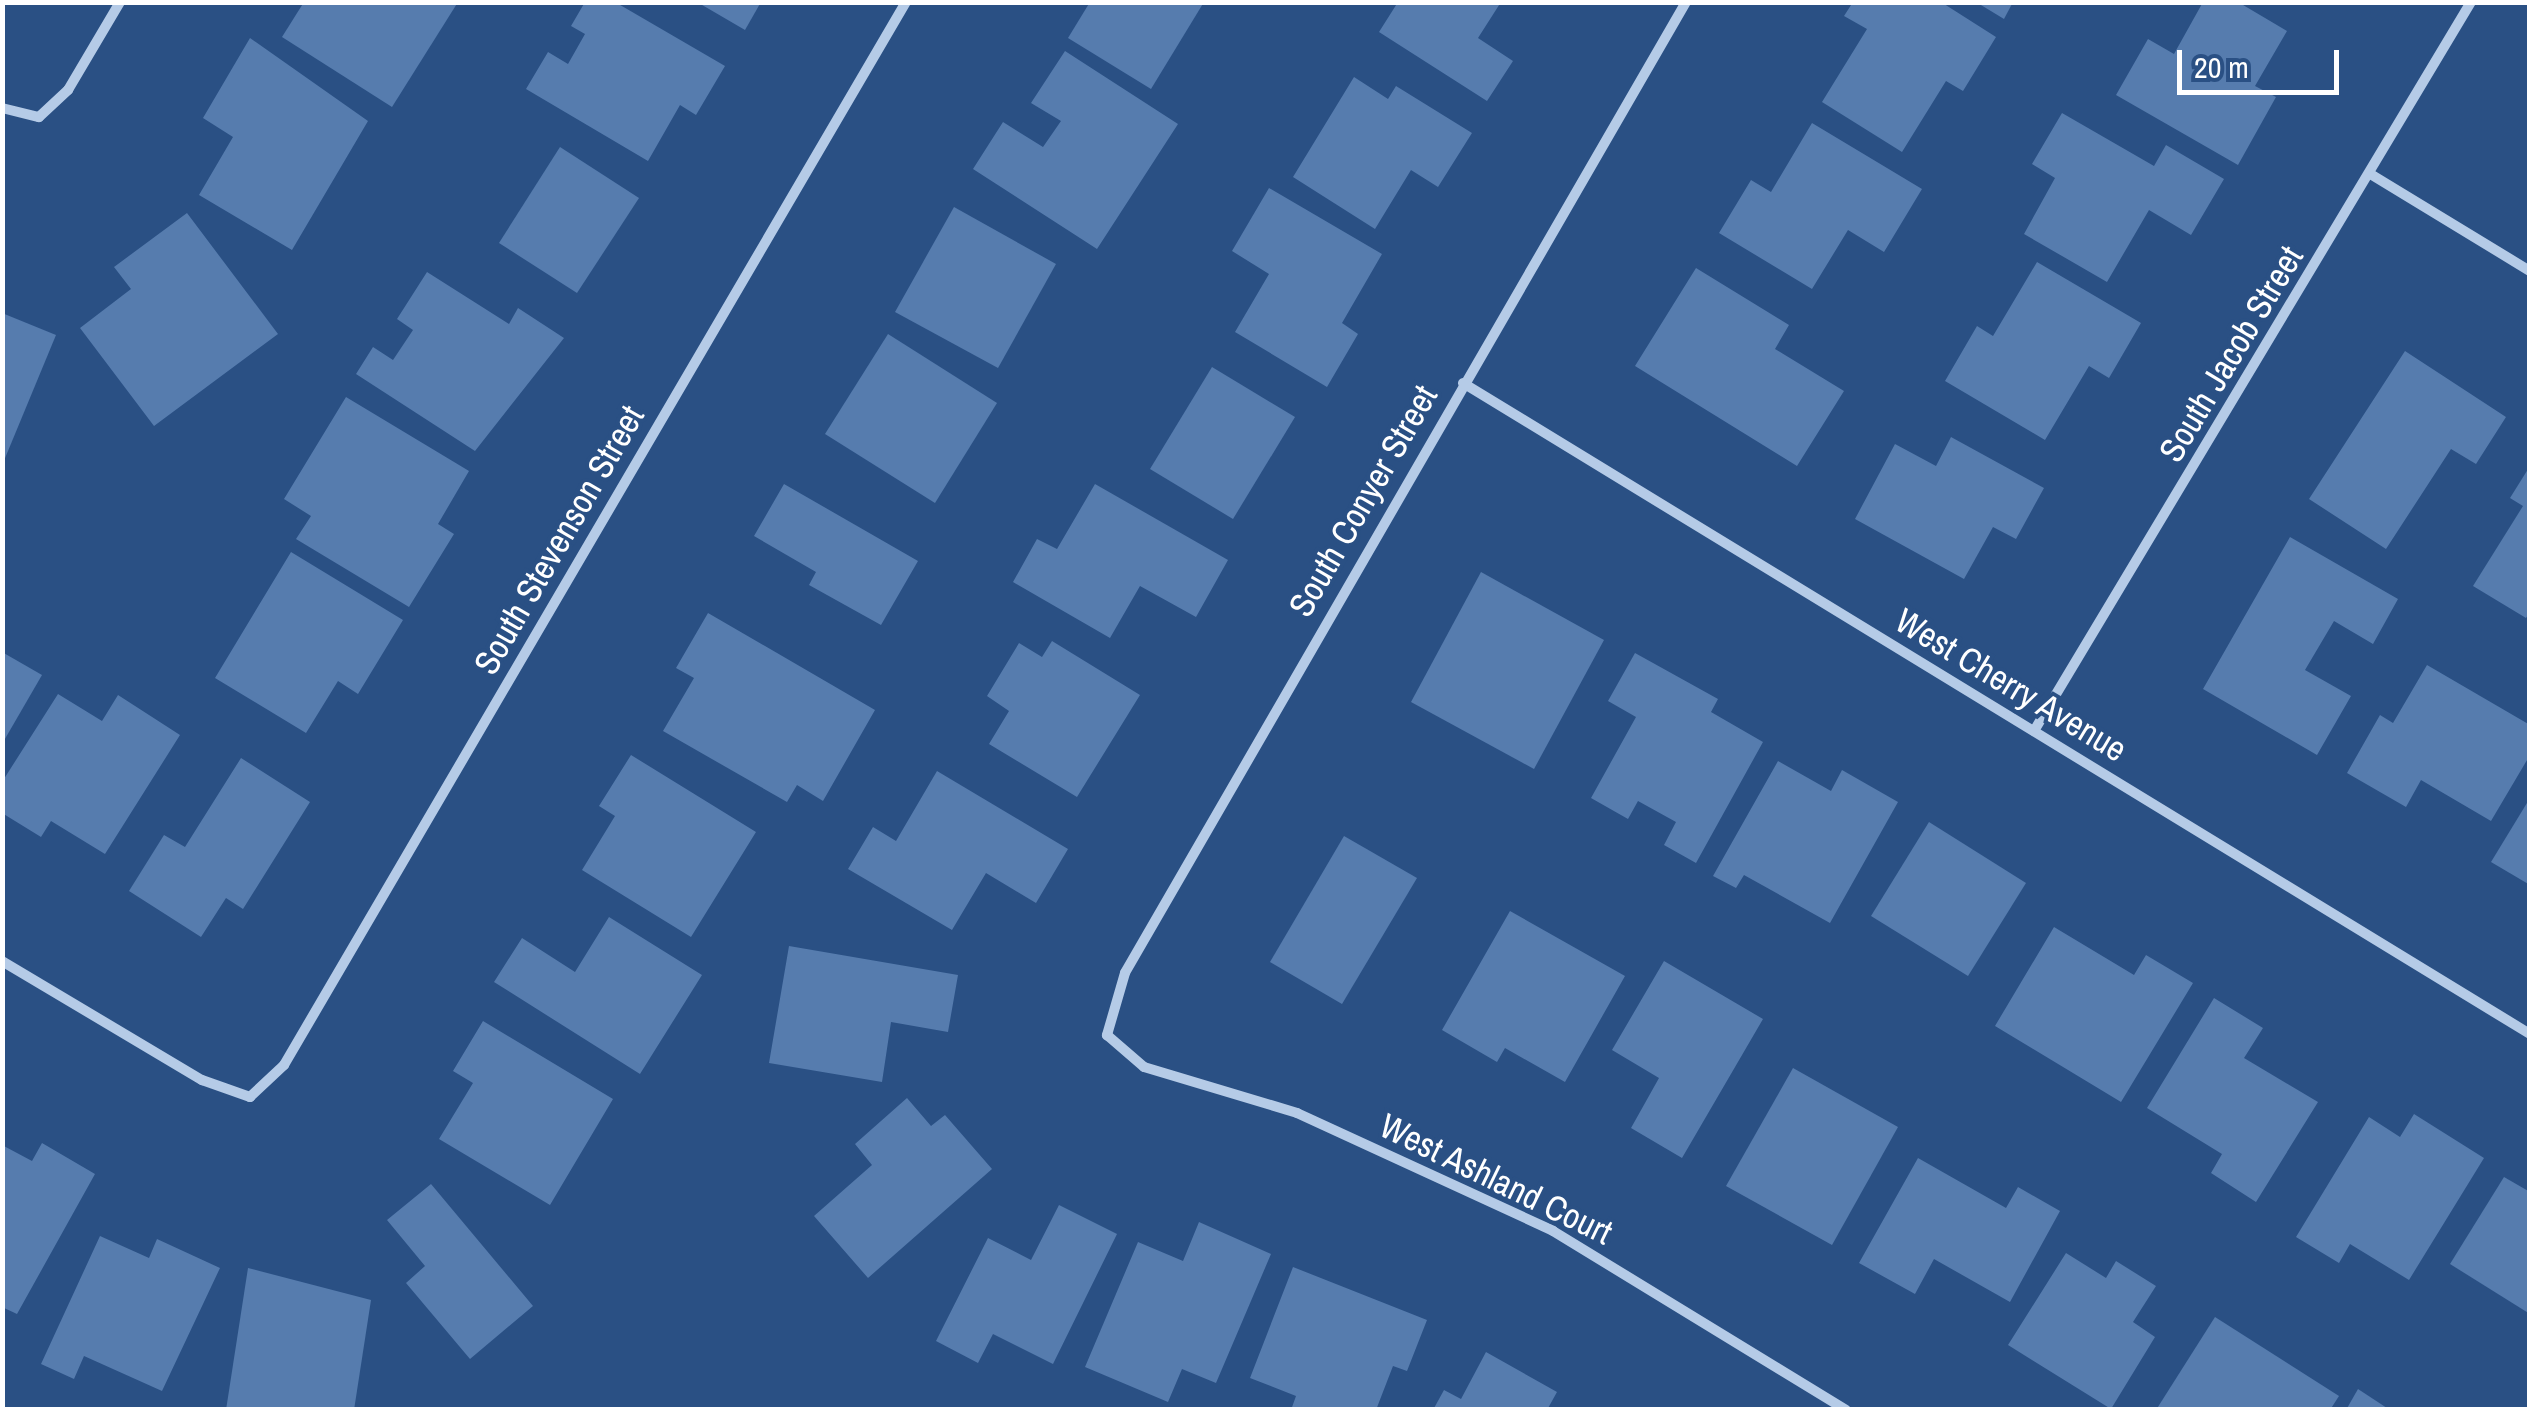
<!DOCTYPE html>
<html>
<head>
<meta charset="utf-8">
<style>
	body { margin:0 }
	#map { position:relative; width:2532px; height:1412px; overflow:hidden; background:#2a5084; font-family:"Archivo Narrow",sans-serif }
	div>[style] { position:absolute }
	.building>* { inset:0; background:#567cae }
	.street>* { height:10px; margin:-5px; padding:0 5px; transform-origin:5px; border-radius:5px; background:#b5cbe7 }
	span { translate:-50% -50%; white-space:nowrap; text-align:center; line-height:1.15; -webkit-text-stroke:8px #2a5084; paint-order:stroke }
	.street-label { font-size:35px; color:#fff }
	.frame { position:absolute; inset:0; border:5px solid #fff; pointer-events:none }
	.scale { position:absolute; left:2177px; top:50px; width:162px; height:45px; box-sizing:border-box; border:5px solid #fff; border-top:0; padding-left:12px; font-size:30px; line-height:35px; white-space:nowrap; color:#fff; -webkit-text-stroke:8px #2a5084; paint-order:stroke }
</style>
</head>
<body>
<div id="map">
	<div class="building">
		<i style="clip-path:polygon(304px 2px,458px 2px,392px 107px,282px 37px)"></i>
		<i style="clip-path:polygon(585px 2px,615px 2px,725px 66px,696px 115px,680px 105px,648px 161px,526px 89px,548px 52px,568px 64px,585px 34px,571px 26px)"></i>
		<i style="clip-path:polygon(697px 2px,761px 2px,745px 30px)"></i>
		<i style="clip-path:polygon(1090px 2px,1204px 2px,1151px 89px,1068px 38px)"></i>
		<i style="clip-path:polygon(1398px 2px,1501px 2px,1478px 38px,1513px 61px,1487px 101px,1379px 32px)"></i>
		<i style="clip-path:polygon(1853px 2px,1941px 2px,1996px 37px,1963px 91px,1946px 81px,1902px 152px,1822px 102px,1867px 29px,1844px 16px)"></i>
		<i style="clip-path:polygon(1976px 2px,2013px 2px,2004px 19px)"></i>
		<i style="clip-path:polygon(2203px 2px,2238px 2px,2287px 31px,2255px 86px,2276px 97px,2238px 165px,2116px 95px,2148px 39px,2174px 54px)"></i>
		<i style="clip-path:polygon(250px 38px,368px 121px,292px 250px,199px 195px,233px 137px,203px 118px)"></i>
		<i style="clip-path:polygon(1065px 51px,1178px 124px,1097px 249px,973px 169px,1003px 122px,1043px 147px,1061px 121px,1031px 103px)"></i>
		<i style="clip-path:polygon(1354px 77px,1388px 99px,1396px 86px,1472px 133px,1438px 187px,1411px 170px,1375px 229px,1293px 177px)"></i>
		<i style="clip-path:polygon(2062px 113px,2154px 166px,2166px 145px,2224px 179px,2191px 235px,2149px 210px,2107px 282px,2024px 234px,2055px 178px,2032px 164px)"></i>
		<i style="clip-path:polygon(1812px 123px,1922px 189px,1884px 252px,1848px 230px,1812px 289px,1719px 233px,1751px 180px,1771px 192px)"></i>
		<i style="clip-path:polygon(560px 147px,639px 198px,577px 293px,499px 243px)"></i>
		<i style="clip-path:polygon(1269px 188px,1382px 254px,1342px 323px,1358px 334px,1327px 387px,1235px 332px,1269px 274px,1232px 251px)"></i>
		<i style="clip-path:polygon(954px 207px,1056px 264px,998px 368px,895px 312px)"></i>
		<i style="clip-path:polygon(187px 213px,278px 334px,154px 426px,80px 328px,131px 289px,114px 267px)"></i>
		<i style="clip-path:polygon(2037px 262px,2141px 323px,2109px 378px,2089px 366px,2045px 440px,1945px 381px,1977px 326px,1993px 336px)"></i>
		<i style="clip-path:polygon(1696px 268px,1789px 325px,1775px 349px,1844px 391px,1797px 466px,1635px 366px)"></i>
		<i style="clip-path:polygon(427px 272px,509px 324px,518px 308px,564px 338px,475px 451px,356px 374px,373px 347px,393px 360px,413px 330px,397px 319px)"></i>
		<i style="clip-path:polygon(2px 313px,56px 335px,3px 463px,2px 463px)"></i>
		<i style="clip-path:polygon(888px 334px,997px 403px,935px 503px,825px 434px)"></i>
		<i style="clip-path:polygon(2405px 351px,2506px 417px,2476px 464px,2451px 449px,2386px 549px,2309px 499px)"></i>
		<i style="clip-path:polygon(1212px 367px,1295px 417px,1233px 519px,1150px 469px)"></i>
		<i style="clip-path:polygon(346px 397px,469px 471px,438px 524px,454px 534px,409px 607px,296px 539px,311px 516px,284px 499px)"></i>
		<i style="clip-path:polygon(1951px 437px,2044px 488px,2016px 539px,1993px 527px,1964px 579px,1855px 519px,1895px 444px,1936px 466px)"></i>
		<i style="clip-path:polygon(2530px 466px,2530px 612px,2526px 618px,2473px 586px,2523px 506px,2510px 498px)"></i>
		<i style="clip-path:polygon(784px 484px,918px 561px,881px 625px,809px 585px,816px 572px,754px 536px)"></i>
		<i style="clip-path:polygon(1095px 484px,1228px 560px,1196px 617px,1140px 586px,1110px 638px,1013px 582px,1037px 539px,1057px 549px)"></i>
		<i style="clip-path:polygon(2290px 537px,2398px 599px,2373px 644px,2334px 621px,2305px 670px,2351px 696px,2317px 755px,2203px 689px)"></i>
		<i style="clip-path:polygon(291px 552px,403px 620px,358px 694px,338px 681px,306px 733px,215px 678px)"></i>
		<i style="clip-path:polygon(1481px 572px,1604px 640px,1534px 769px,1411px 702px)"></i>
		<i style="clip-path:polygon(708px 613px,875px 710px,823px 801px,797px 785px,787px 802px,663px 731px,694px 678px,676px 668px)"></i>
		<i style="clip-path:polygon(1052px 641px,1140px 695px,1077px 797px,989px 744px,1009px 711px,987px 696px,1019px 643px,1042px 657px)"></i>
		<i style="clip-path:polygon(2px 652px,42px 675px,2px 744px)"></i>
		<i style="clip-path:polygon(1635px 653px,1718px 699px,1711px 712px,1763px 742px,1696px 863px,1664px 845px,1676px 822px,1638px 801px,1628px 819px,1591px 798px,1636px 717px,1608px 701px)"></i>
		<i style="clip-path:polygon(2427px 665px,2530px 725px,2530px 755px,2491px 821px,2421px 780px,2406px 807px,2347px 773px,2380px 715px,2393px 723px)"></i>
		<i style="clip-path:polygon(58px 694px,102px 721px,118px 695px,180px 735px,105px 854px,51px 821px,41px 837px,2px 813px,2px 782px)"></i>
		<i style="clip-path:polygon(631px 755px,756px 832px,691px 937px,582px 870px,615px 816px,599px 806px)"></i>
		<i style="clip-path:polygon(241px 758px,310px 802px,243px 909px,226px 898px,201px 937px,129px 891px,164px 835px,185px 847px)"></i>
		<i style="clip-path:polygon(1778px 761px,1831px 791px,1842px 770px,1898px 802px,1830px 923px,1744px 875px,1736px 888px,1713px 876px)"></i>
		<i style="clip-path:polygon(937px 771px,1068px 849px,1036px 903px,986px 873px,952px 930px,848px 869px,873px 827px,896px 841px)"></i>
		<i style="clip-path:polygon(2530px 798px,2530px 885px,2491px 862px)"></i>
		<i style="clip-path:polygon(1929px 822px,2026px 883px,1968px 976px,1871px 916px)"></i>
		<i style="clip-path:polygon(1344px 836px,1417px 878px,1342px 1004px,1270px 962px)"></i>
		<i style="clip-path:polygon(1510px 911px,1625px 976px,1565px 1082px,1505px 1048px,1497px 1062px,1442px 1030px)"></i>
		<i style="clip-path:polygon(609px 917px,702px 975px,640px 1074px,494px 982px,522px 938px,575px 972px)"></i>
		<i style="clip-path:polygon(2054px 927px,2134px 975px,2146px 955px,2193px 983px,2121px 1102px,1995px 1026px)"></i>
		<i style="clip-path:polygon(789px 946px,958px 975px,948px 1032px,891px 1022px,882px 1082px,769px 1063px)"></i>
		<i style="clip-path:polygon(1664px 961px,1763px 1019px,1682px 1158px,1631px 1128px,1659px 1078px,1612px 1050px)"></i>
		<i style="clip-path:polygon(2214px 998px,2263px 1028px,2244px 1058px,2318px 1102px,2256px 1202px,2211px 1173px,2222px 1154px,2147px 1108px)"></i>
		<i style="clip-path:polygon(483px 1021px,613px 1099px,550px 1205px,439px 1139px,473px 1083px,453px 1071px)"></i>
		<i style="clip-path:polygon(1793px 1068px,1898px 1127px,1832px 1245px,1726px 1186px)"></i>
		<i style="clip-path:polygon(907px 1098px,931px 1126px,945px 1115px,992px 1169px,868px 1278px,814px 1216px,872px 1165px,855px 1144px)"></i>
		<i style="clip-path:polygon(2414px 1114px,2484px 1158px,2409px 1280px,2350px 1244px,2339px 1263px,2296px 1237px,2369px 1117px,2400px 1137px)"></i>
		<i style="clip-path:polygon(42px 1143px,95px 1174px,17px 1314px,2px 1307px,2px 1145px,32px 1161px)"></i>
		<i style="clip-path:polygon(1918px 1158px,2006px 1208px,2018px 1187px,2060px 1211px,2010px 1302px,1934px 1259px,1915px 1294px,1859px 1263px)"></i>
		<i style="clip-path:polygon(2504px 1177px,2530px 1192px,2530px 1314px,2450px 1264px)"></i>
		<i style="clip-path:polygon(431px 1184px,533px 1306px,470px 1359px,406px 1283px,425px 1266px,387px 1220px)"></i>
		<i style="clip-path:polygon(1059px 1205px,1117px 1234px,1053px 1364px,993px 1334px,978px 1363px,936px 1341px,988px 1238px,1031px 1260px)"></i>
		<i style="clip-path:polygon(1199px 1222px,1271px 1254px,1216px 1383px,1182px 1369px,1168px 1402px,1085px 1367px,1138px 1242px,1183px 1261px)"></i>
		<i style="clip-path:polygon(100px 1236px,149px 1258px,157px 1239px,220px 1268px,162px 1391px,84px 1356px,74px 1379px,41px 1364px)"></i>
		<i style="clip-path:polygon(2066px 1253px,2106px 1278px,2116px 1261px,2156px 1286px,2133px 1322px,2155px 1337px,2111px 1409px,2008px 1345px)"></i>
		<i style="clip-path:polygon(1293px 1267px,1427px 1320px,1407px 1371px,1393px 1366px,1376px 1410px,1291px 1410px,1296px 1396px,1250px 1378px)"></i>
		<i style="clip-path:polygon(248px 1268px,371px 1300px,354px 1410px,226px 1410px)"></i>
		<i style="clip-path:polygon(2215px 1317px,2339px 1396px,2330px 1410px,2156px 1410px)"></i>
		<i style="clip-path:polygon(1486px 1352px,1557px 1392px,1547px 1410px,1433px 1410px,1444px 1390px,1461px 1399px)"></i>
		<i style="clip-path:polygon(2358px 1389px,2390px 1410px,2346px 1410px)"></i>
	</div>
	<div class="street">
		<i style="left:1686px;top:2px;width:1121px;rotate:120.02deg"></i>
		<i style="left:1125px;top:973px;width:65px;rotate:106.2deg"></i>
		<i style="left:1107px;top:1035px;width:49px;rotate:40.9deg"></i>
		<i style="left:1144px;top:1067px;width:160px;rotate:16.7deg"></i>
		<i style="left:1297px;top:1113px;width:282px;rotate:24.7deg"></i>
		<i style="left:1553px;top:1231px;width:343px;rotate:31.4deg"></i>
		<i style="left:2px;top:108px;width:38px;rotate:14deg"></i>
		<i style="left:39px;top:117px;width:40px;rotate:-43deg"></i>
		<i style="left:68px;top:90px;width:102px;rotate:-59.4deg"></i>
		<i style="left:2372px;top:175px;width:185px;rotate:31.3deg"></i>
		<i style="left:1463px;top:383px;width:1250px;rotate:31.39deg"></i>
		<i style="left:2034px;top:731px;width:850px;rotate:-59.06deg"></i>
		<i style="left:2px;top:961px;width:233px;rotate:30.8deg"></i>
		<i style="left:202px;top:1080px;width:51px;rotate:19.5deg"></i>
		<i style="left:250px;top:1097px;width:47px;rotate:-43.3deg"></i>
		<i style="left:284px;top:1065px;width:1232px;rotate:-59.67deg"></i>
	</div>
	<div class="street-label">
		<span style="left:2231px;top:354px;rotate:-59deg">South Jacob Street</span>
		<span style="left:1363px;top:501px;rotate:-60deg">South Conyer Street</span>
		<span style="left:559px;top:540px;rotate:-60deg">South Stevenson Street</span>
		<span style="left:2011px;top:685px;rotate:31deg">West Cherry Avenue</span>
		<span style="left:1496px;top:1179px;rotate:26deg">West Ashland Court</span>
	</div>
	<div class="frame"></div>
	<div class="scale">20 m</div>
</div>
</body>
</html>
